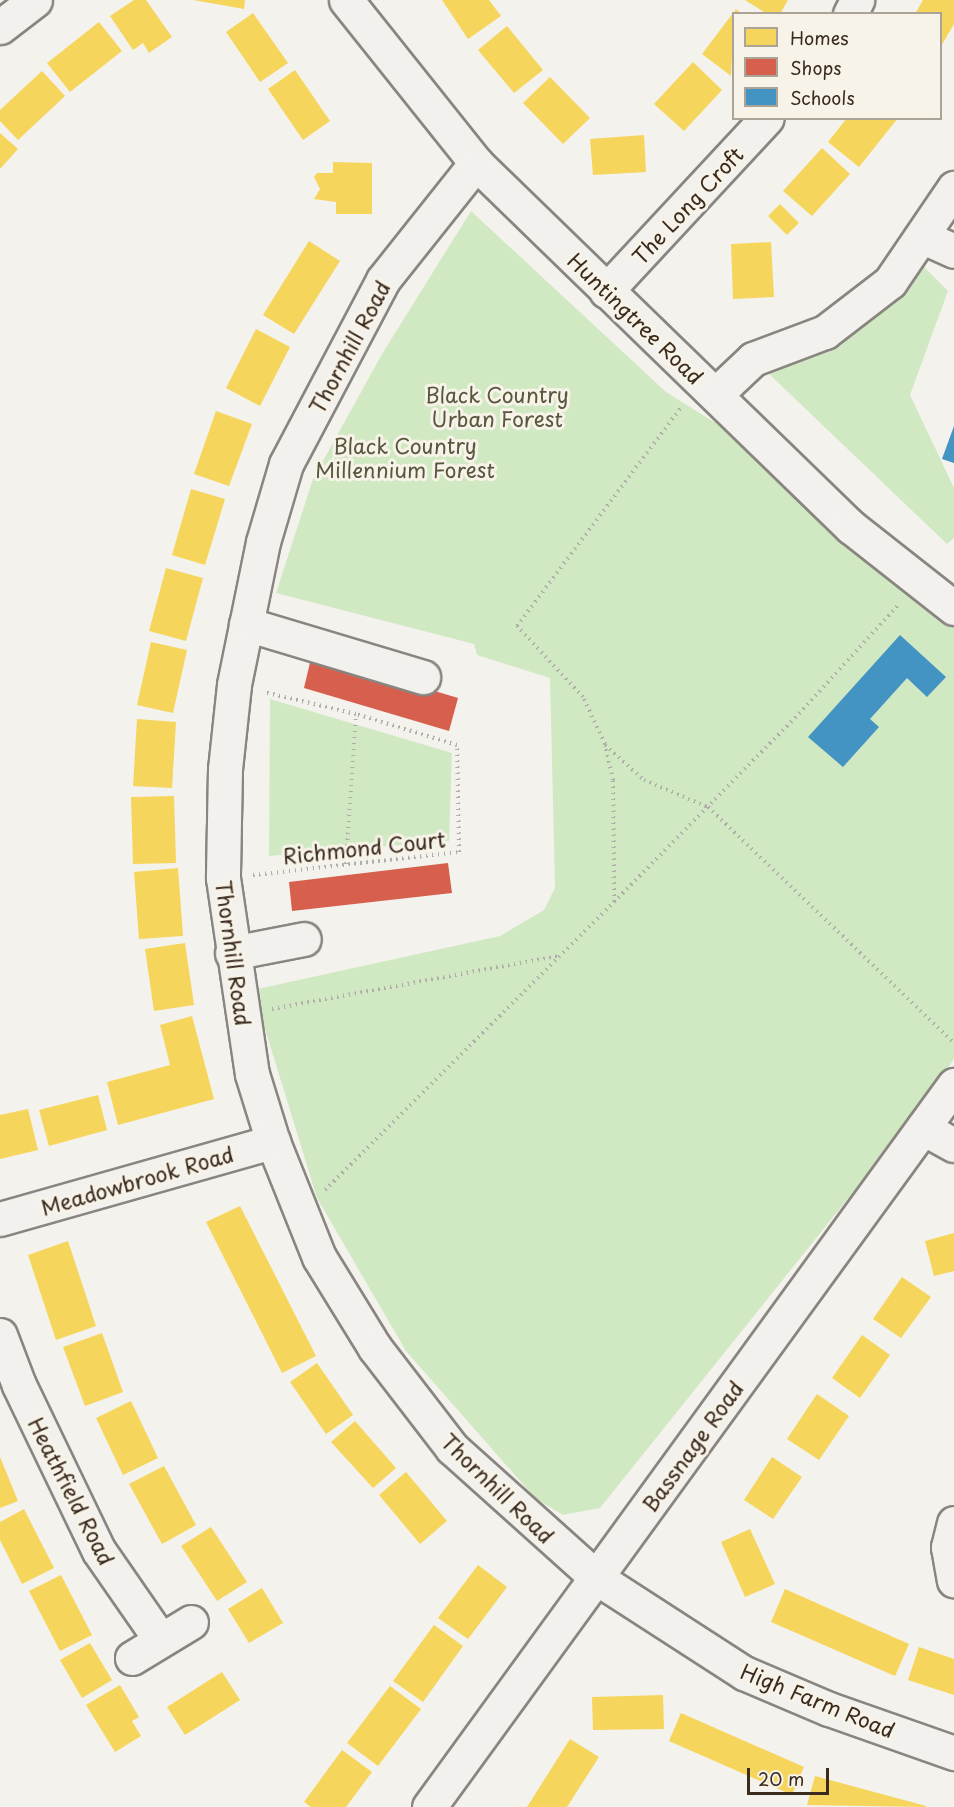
<!DOCTYPE html>
<html>
<head>
<meta charset="utf-8">
<style>
	body { margin:0 }
	#map { position:relative; width:954px; height:1807px; overflow:hidden; background:#f4f2ec; font-family:"Playpen Sans",sans-serif }
	div>[style] { position:absolute }
	.green>* { inset:0; background:#d1e9c3 }
	.homes>* { inset:0; background:#f6d55c }
	.shops>* { inset:0; background:#d6604d }
	.schools>* { inset:0; background:#4393c3 }
	.path>* { height:4px; margin-top:-2px; transform-origin:0; background:repeating-linear-gradient(90deg,#b1aeaa 0 1.5px,transparent 0 6px) }
	.roads { filter:drop-shadow(2px 0 #898580) drop-shadow(-2px 0 #898580) drop-shadow(0 2px #898580) drop-shadow(0 -2px #898580) }
	.minor>* { height:33px; margin:-16.5px; padding:0 16.5px; transform-origin:16.5px; border-radius:16.5px; background:#f2f1ed }
	span { translate:-50% -50%; white-space:nowrap; text-align:center; line-height:1.15; -webkit-text-stroke:6px #f7f3e8; paint-order:stroke }
	.street-label { font-size:21px; color:#3b2a1e }
	.park-label { font-size:21px; color:#59583f }
	.legend { position:absolute; left:732px; top:12px; width:210px; height:108px; box-sizing:border-box; background:#f7f3e8; border:2px solid #aca397; margin:0; padding:8px 10px; list-style:none; font-size:18px; color:#3b2a1e }
	.legend li { display:flex; align-items:center; gap:12px; height:30px }
	.legend b { width:30px; border:2px solid #aca397 }
	.scale { position:absolute; left:747px; top:1768px; width:82px; height:27px; box-sizing:border-box; border:3px solid #3b2a1e; border-top:0; padding-left:8px; font-size:18px; line-height:21px; white-space:nowrap; color:#3b2a1e; -webkit-text-stroke:4px #f7f3e8; paint-order:stroke }
</style>
</head>
<body>
<div id="map">
	<div class="green">
		<i style="clip-path:polygon(471px 211px,666px 392px,746px 442px,954px 623px,954px 1059px,914px 1116px,600px 1508px,563px 1515px,536px 1499px,406px 1351px,317px 1198px,253px 990px,500px 936px,544px 910px,555px 888px,550px 678px,477px 655px,474px 644px,276px 593px,313px 479px,382px 354px)"></i>
		<i style="clip-path:polygon(911px 254px,948px 291px,910px 395px,954px 488px,954px 538px,947px 544px,767px 372px,863px 322px)"></i>
		<i style="clip-path:polygon(270px 699px,452px 753px,449px 841px,269px 856px)"></i>
	</div>
	<div class="homes">
		<i style="clip-path:polygon(134px 0,146px 0,172px 37px,149px 53px,143px 43px,133px 50px,110px 16px)"></i>
		<i style="clip-path:polygon(193px 0,245px 0,244px 9px)"></i>
		<i style="clip-path:polygon(442px 0,489px 0,501px 16px,468px 39px)"></i>
		<i style="clip-path:polygon(745px 0,788px 0,780px 14px,767px 14px)"></i>
		<i style="clip-path:polygon(923px 0,954px 0,954px 24px,940px 48px,940px 14px,915px 14px)"></i>
		<i style="clip-path:polygon(736px 9px,742px 14px,734px 14px,731px 76px,702px 54px)"></i>
		<i style="clip-path:polygon(253px 13px,288px 63px,260px 82px,226px 32px)"></i>
		<i style="clip-path:polygon(99px 22px,122px 51px,70px 92px,47px 63px)"></i>
		<i style="clip-path:polygon(507px 26px,543px 70px,514px 93px,478px 50px)"></i>
		<i style="clip-path:polygon(693px 62px,722px 90px,684px 131px,654px 104px)"></i>
		<i style="clip-path:polygon(295px 70px,330px 121px,303px 140px,268px 89px)"></i>
		<i style="clip-path:polygon(42px 71px,65px 96px,18px 140px,0 121px,0 110px)"></i>
		<i style="clip-path:polygon(550px 77px,590px 118px,563px 144px,523px 103px)"></i>
		<i style="clip-path:polygon(847px 118px,898px 118px,859px 167px,828px 142px)"></i>
		<i style="clip-path:polygon(0 133px,18px 149px,0 169px)"></i>
		<i style="clip-path:polygon(644px 135px,646px 172px,593px 175px,590px 139px)"></i>
		<i style="clip-path:polygon(822px 148px,850px 174px,812px 216px,783px 191px)"></i>
		<i style="clip-path:polygon(333px 162px,372px 163px,372px 214px,336px 214px,336px 202px,314px 199px,320px 189px,314px 177px,317px 173px,333px 173px)"></i>
		<i style="clip-path:polygon(780px 204px,799px 223px,787px 235px,768px 216px)"></i>
		<i style="clip-path:polygon(309px 241px,340px 261px,294px 334px,263px 315px)"></i>
		<i style="clip-path:polygon(771px 242px,774px 297px,733px 299px,731px 244px)"></i>
		<i style="clip-path:polygon(256px 329px,290px 347px,260px 406px,226px 388px)"></i>
		<i style="clip-path:polygon(216px 411px,252px 424px,229px 486px,194px 474px)"></i>
		<i style="clip-path:polygon(191px 489px,225px 499px,205px 565px,172px 555px)"></i>
		<i style="clip-path:polygon(166px 568px,203px 578px,186px 641px,149px 631px)"></i>
		<i style="clip-path:polygon(151px 642px,187px 650px,173px 713px,137px 705px)"></i>
		<i style="clip-path:polygon(137px 719px,176px 722px,172px 788px,133px 786px)"></i>
		<i style="clip-path:polygon(174px 796px,176px 863px,133px 864px,131px 797px)"></i>
		<i style="clip-path:polygon(178px 868px,183px 936px,139px 939px,134px 872px)"></i>
		<i style="clip-path:polygon(185px 943px,194px 1005px,154px 1011px,145px 949px)"></i>
		<i style="clip-path:polygon(192px 1016px,214px 1099px,118px 1125px,107px 1082px,170px 1065px,160px 1025px)"></i>
		<i style="clip-path:polygon(98px 1095px,107px 1130px,49px 1146px,39px 1110px)"></i>
		<i style="clip-path:polygon(28px 1109px,38px 1150px,0 1159px,0 1115px)"></i>
		<i style="clip-path:polygon(240px 1206px,316px 1356px,282px 1373px,206px 1222px)"></i>
		<i style="clip-path:polygon(954px 1233px,954px 1271px,934px 1276px,925px 1241px)"></i>
		<i style="clip-path:polygon(68px 1241px,96px 1326px,56px 1340px,28px 1255px)"></i>
		<i style="clip-path:polygon(902px 1277px,931px 1297px,901px 1338px,873px 1319px)"></i>
		<i style="clip-path:polygon(102px 1333px,123px 1392px,85px 1406px,63px 1347px)"></i>
		<i style="clip-path:polygon(862px 1335px,890px 1355px,860px 1398px,832px 1378px)"></i>
		<i style="clip-path:polygon(317px 1363px,353px 1415px,326px 1434px,290px 1382px)"></i>
		<i style="clip-path:polygon(817px 1394px,849px 1416px,819px 1460px,787px 1439px)"></i>
		<i style="clip-path:polygon(131px 1401px,158px 1458px,123px 1475px,96px 1418px)"></i>
		<i style="clip-path:polygon(355px 1421px,396px 1468px,373px 1488px,331px 1442px)"></i>
		<i style="clip-path:polygon(0 1457px,18px 1501px,0 1508px)"></i>
		<i style="clip-path:polygon(772px 1457px,802px 1477px,773px 1519px,744px 1500px)"></i>
		<i style="clip-path:polygon(164px 1466px,196px 1525px,162px 1544px,129px 1484px)"></i>
		<i style="clip-path:polygon(406px 1472px,447px 1521px,420px 1544px,379px 1495px)"></i>
		<i style="clip-path:polygon(24px 1509px,54px 1568px,22px 1584px,0 1540px,0 1522px)"></i>
		<i style="clip-path:polygon(211px 1527px,247px 1582px,217px 1601px,181px 1546px)"></i>
		<i style="clip-path:polygon(750px 1529px,775px 1584px,745px 1597px,721px 1542px)"></i>
		<i style="clip-path:polygon(478px 1565px,507px 1587px,468px 1639px,438px 1618px)"></i>
		<i style="clip-path:polygon(61px 1575px,92px 1635px,60px 1651px,29px 1591px)"></i>
		<i style="clip-path:polygon(262px 1588px,283px 1623px,249px 1643px,228px 1609px)"></i>
		<i style="clip-path:polygon(785px 1589px,909px 1644px,895px 1676px,771px 1622px)"></i>
		<i style="clip-path:polygon(434px 1625px,463px 1646px,423px 1702px,393px 1681px)"></i>
		<i style="clip-path:polygon(90px 1643px,112px 1680px,82px 1698px,60px 1660px)"></i>
		<i style="clip-path:polygon(919px 1647px,954px 1659px,954px 1695px,908px 1680px)"></i>
		<i style="clip-path:polygon(222px 1672px,240px 1700px,185px 1735px,167px 1707px)"></i>
		<i style="clip-path:polygon(120px 1685px,139px 1717px,132px 1721px,141px 1736px,115px 1752px,86px 1705px)"></i>
		<i style="clip-path:polygon(390px 1686px,421px 1709px,378px 1766px,347px 1743px)"></i>
		<i style="clip-path:polygon(663px 1695px,664px 1729px,593px 1730px,592px 1697px)"></i>
		<i style="clip-path:polygon(681px 1713px,804px 1767px,792px 1795px,669px 1741px)"></i>
		<i style="clip-path:polygon(570px 1739px,599px 1757px,567px 1807px,527px 1807px)"></i>
		<i style="clip-path:polygon(342px 1750px,372px 1772px,346px 1807px,311px 1807px,304px 1802px)"></i>
		<i style="clip-path:polygon(815px 1776px,926px 1806px,926px 1807px,807px 1805px)"></i>
	</div>
	<div class="shops">
		<i style="clip-path:polygon(312px 654px,458px 698px,449px 731px,304px 688px)"></i>
		<i style="clip-path:polygon(448px 863px,452px 893px,292px 911px,289px 882px)"></i>
	</div>
	<div class="schools">
		<i style="clip-path:polygon(954px 426px,954px 463px,942px 459px)"></i>
		<i style="clip-path:polygon(900px 635px,946px 677px,927px 697px,907px 678px,870px 719px,879px 727px,843px 767px,808px 737px)"></i>
	</div>
	<div class="path">
		<i style="left:605px;top:745px;width:52px;rotate:41.9deg"></i>
		<i style="left:644px;top:780px;width:69px;rotate:22.9deg"></i>
		<i style="left:708px;top:807px;width:341px;rotate:43.8deg"></i>
		<i style="left:346px;top:864px;width:150px;rotate:-86.2deg"></i>
		<i style="left:253px;top:875px;width:207px;rotate:-6.4deg"></i>
		<i style="left:459px;top:852px;width:107px;rotate:-91.1deg"></i>
		<i style="left:457px;top:745px;width:106px;rotate:-162.9deg"></i>
		<i style="left:356px;top:714px;width:95px;rotate:-166.6deg"></i>
		<i style="left:614px;top:902px;width:258px;rotate:-45.5deg"></i>
		<i style="left:795px;top:718px;width:154px;rotate:-47.6deg"></i>
		<i style="left:272px;top:1009px;width:290px;rotate:-10.5deg"></i>
		<i style="left:325px;top:1190px;width:408px;rotate:-44.9deg"></i>
		<i style="left:614px;top:902px;width:122px;rotate:-90.5deg"></i>
		<i style="left:613px;top:780px;width:37px;rotate:-103deg"></i>
		<i style="left:605px;top:744px;width:52px;rotate:-115.1deg"></i>
		<i style="left:583px;top:697px;width:97px;rotate:-132.9deg"></i>
		<i style="left:517px;top:626px;width:276px;rotate:-53.1deg"></i>
	</div>
	<div class="roads">
		<div class="minor">
			<i style="left:346px;top:0;width:208px;rotate:51.4deg"></i>
			<i style="left:476px;top:163px;width:523px;rotate:44.15deg"></i>
			<i style="left:851px;top:527px;width:131px;rotate:38.2deg"></i>
			<i style="left:850px;top:14px;width:16px;rotate:-63deg"></i>
			<i style="left:0;top:27px;width:44px;rotate:-37.6deg"></i>
			<i style="left:476px;top:163px;width:149px;rotate:128.5deg"></i>
			<i style="left:383px;top:280px;width:208px;rotate:117.8deg"></i>
			<i style="left:286px;top:464px;width:81px;rotate:106.4deg"></i>
			<i style="left:263px;top:542px;width:146px;rotate:101.5deg"></i>
			<i style="left:234px;top:685px;width:84px;rotate:96.1deg"></i>
			<i style="left:225px;top:769px;width:109px;rotate:91.1deg"></i>
			<i style="left:223px;top:878px;width:198px;rotate:81.6deg"></i>
			<i style="left:252px;top:1074px;width:71px;rotate:72.8deg"></i>
			<i style="left:273px;top:1142px;width:124px;rotate:68.2deg"></i>
			<i style="left:319px;top:1257px;width:107px;rotate:58.4deg"></i>
			<i style="left:375px;top:1348px;width:126px;rotate:52.4deg"></i>
			<i style="left:452px;top:1448px;width:195px;rotate:41.9deg"></i>
			<i style="left:597px;top:1578px;width:175px;rotate:32.9deg"></i>
			<i style="left:744px;top:1673px;width:92px;rotate:23deg"></i>
			<i style="left:829px;top:1709px;width:133px;rotate:19.4deg"></i>
			<i style="left:923px;top:237px;width:34px;rotate:24deg"></i>
			<i style="left:606px;top:291px;width:236px;rotate:-47.1deg"></i>
			<i style="left:716px;top:394px;width:51px;rotate:-43.4deg"></i>
			<i style="left:753px;top:359px;width:77px;rotate:-20.6deg"></i>
			<i style="left:825px;top:332px;width:82px;rotate:-37.6deg"></i>
			<i style="left:890px;top:282px;width:114px;rotate:-55.8deg"></i>
			<i style="left:246px;top:624px;width:185px;rotate:16.7deg"></i>
			<i style="left:232px;top:953px;width:73px;rotate:-11deg"></i>
			<i style="left:923px;top:1128px;width:35px;rotate:29deg"></i>
			<i style="left:0;top:1219px;width:284px;rotate:-15.8deg"></i>
			<i style="left:0;top:1335px;width:53px;rotate:69.2deg"></i>
			<i style="left:19px;top:1385px;width:184px;rotate:64.3deg"></i>
			<i style="left:99px;top:1551px;width:107px;rotate:55.3deg"></i>
			<i style="left:954px;top:1523px;width:25px;rotate:104deg"></i>
			<i style="left:948px;top:1547px;width:34px;rotate:80deg"></i>
			<i style="left:132px;top:1658px;width:69px;rotate:-31.4deg"></i>
			<i style="left:429px;top:1807px;width:893px;rotate:-53.98deg"></i>
		</div>
	</div>
	<div class="street-label">
		<span style="left:687px;top:205px;rotate:-47deg">The Long Croft</span>
		<span style="left:636px;top:318px;rotate:44deg">Huntingtree Road</span>
		<span style="left:349px;top:347px;rotate:-62deg">Thornhill Road</span>
		<span style="left:364px;top:847px;rotate:-6deg">Richmond Court</span>
		<span style="left:234px;top:953px;rotate:82deg">Thornhill Road</span>
		<span style="left:137px;top:1180px;rotate:-16deg">Meadowbrook Road</span>
		<span style="left:692px;top:1446px;rotate:-54deg">Bassnage Road</span>
		<span style="left:498px;top:1488px;rotate:44deg">Thornhill Road</span>
		<span style="left:72px;top:1491px;rotate:63deg">Heathfield Road</span>
		<span style="left:818px;top:1700px;rotate:22deg">High Farm Road</span>
	</div>
	<div class="park-label">
		<span style="left:497px;top:406px">Black Country<br>Urban Forest</span>
		<span style="left:405px;top:457px">Black Country<br>Millennium Forest</span>
	</div>
	<ul class="legend">
	<li><b style="height:16px;background:#f6d55c"></b>Homes</li>
	<li><b style="height:16px;background:#d6604d"></b>Shops</li>
	<li><b style="height:16px;background:#4393c3"></b>Schools</li>
	</ul>
	<div class="scale">20 m</div>
</div>
</body>
</html>
